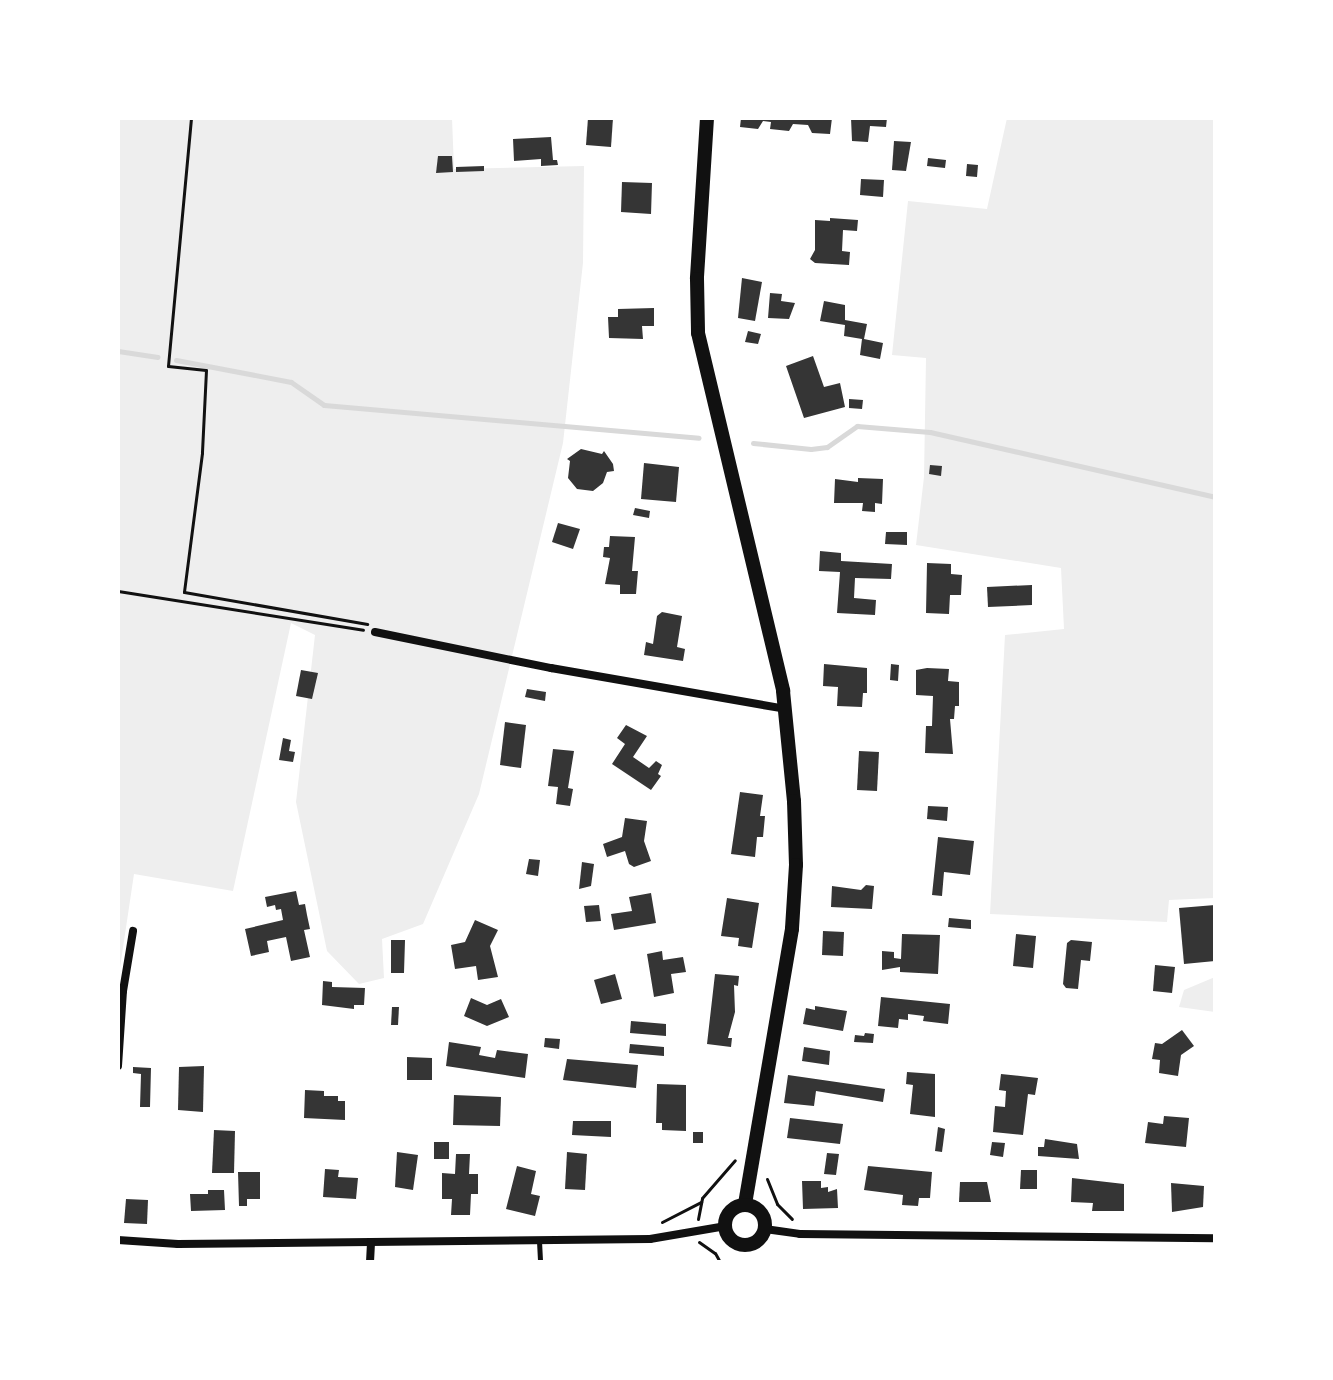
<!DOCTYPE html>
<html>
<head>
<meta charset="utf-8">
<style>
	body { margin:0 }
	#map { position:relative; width:1333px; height:1380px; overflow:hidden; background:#fff; font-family:"Work Sans",sans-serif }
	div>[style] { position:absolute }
	.green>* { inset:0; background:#eee }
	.stream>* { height:5px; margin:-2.5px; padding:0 2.5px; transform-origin:2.5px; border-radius:2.5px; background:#d9d9d9 }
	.building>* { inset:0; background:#353535 }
	.path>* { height:3px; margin:-1.5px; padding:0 1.5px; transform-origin:1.5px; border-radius:1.5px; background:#111 }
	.service>* { height:5px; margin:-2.5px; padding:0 2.5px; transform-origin:2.5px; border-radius:2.5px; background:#111 }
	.minor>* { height:8px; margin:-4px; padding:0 4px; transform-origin:4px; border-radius:4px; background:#111 }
	.secondary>* { height:14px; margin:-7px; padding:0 7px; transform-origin:7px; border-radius:7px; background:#111 }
	.secondary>.ring { margin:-7px; padding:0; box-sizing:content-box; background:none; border:14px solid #111; border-radius:50% }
	span { translate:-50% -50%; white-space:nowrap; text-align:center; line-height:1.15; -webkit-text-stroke:7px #fff; paint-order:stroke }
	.frame { position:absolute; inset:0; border:120px solid #fff; pointer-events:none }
</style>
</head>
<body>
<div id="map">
	<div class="green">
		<i style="clip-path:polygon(118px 118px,452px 118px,454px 169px,584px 166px,583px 263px,563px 443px,479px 794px,423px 924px,382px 939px,384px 978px,359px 984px,327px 951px,296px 802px,315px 635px,291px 623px,233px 891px,134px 874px,118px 981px)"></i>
		<i style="clip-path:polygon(1007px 118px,1215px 118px,1215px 898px,1169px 900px,1167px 922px,990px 914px,1005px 635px,1064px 629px,1061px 568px,916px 545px,924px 477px,926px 358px,892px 355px,908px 201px,987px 209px)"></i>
		<i style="clip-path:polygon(1215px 977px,1215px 1012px,1179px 1007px,1184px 990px)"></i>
	</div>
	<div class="stream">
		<i style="left:118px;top:351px;width:40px;rotate:8.5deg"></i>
		<i style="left:176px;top:360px;width:117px;rotate:10.8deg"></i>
		<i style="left:291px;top:382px;width:40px;rotate:34.9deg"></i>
		<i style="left:324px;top:405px;width:376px;rotate:5deg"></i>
		<i style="left:753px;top:443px;width:58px;rotate:5.9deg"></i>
		<i style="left:811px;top:449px;width:16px;rotate:-7deg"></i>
		<i style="left:827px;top:447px;width:37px;rotate:-35deg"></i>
		<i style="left:857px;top:426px;width:73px;rotate:4.7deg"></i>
		<i style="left:930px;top:432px;width:292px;rotate:12.8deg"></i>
	</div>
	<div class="building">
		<i style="clip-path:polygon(588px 118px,613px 118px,611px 147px,586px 145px)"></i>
		<i style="clip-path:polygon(741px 118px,832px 118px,830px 134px,812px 133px,808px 125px,793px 124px,789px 131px,770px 129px,771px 122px,763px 121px,758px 129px,740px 127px)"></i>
		<i style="clip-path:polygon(851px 118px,887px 118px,886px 127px,870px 126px,868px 142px,852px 141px)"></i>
		<i style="clip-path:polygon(551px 137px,553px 160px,557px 160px,558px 165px,541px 166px,541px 159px,514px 161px,513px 139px)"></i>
		<i style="clip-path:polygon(894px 141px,911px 142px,906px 171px,892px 170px)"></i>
		<i style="clip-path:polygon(438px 156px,452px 156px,453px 172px,436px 173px)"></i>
		<i style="clip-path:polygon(928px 158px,946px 160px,945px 168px,927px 166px)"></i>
		<i style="clip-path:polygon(967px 164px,978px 165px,977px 177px,966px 176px)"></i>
		<i style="clip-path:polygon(484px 166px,484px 171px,456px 172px,456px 167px)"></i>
		<i style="clip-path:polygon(861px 179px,884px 180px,883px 197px,860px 195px)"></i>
		<i style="clip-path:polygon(622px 182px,652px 183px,651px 214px,621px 212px)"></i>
		<i style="clip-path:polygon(830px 218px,858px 220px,857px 231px,843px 230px,842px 251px,850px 252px,849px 265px,815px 263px,810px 259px,815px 250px,815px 220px,830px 221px)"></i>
		<i style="clip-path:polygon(742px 278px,762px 282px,755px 321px,738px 318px)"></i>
		<i style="clip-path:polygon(770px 293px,782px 294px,781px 301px,795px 303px,789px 319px,768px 318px)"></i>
		<i style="clip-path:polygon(824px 301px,845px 305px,845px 320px,867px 324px,864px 339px,883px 343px,880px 359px,860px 355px,862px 339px,844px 336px,845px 325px,820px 321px)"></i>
		<i style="clip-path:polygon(654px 308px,654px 326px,642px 326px,643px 339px,609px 338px,608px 317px,618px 317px,618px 309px)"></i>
		<i style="clip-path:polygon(748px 331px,761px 334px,758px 344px,745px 342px)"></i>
		<i style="clip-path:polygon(813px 356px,824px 387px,840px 383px,845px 407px,804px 418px,786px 366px)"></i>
		<i style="clip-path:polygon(849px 399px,863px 400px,862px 409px,849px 408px)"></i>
		<i style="clip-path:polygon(581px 449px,602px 454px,604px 451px,613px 464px,614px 471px,607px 472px,603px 483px,593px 491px,577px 489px,568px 478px,570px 461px,567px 459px)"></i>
		<i style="clip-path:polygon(644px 463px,679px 467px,676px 502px,641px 499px)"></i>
		<i style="clip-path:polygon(930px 465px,942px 466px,941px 476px,929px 474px)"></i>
		<i style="clip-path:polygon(858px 478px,883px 479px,882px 504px,875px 503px,875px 512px,862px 511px,863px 503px,834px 503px,835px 479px,858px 482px)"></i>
		<i style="clip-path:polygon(635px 508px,650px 511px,649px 518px,633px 515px)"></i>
		<i style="clip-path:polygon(558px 523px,580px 529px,573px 549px,552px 542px)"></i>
		<i style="clip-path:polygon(886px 532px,907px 532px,907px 545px,885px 544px)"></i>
		<i style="clip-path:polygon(610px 536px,635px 537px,632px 571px,638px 571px,636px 594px,620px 594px,620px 585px,605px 584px,610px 558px,603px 557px,604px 547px,609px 547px)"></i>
		<i style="clip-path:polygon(820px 551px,841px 553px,841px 561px,892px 564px,891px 579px,855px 578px,854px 598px,876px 600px,875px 615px,837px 613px,840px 572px,819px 571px)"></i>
		<i style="clip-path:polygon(927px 563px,951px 564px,951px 574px,962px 575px,961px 595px,950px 595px,949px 614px,926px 613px)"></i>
		<i style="clip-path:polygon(1032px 585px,1032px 605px,988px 607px,987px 587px)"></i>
		<i style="clip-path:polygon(662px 612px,682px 616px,677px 647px,685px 649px,683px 661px,644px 655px,646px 642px,653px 644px,657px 616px)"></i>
		<i style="clip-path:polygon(824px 664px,867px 668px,867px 693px,863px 693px,862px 707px,837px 706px,838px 687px,823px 686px)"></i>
		<i style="clip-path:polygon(891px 664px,899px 665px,898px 681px,890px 680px)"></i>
		<i style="clip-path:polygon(927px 668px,949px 669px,948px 681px,959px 682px,959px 706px,955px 706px,954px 719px,950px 719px,953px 754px,925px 753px,926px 726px,932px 726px,933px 696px,916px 695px,916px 670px)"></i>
		<i style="clip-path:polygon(301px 670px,318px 673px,312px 699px,296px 696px)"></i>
		<i style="clip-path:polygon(527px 689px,546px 692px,545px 701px,525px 697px)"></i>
		<i style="clip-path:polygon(505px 722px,526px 725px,521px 768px,500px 765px)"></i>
		<i style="clip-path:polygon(626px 725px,647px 736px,633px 757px,649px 768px,656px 761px,662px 765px,658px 774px,661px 776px,651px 790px,612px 764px,625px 744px,617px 738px)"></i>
		<i style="clip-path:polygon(283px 738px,291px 740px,289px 751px,295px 752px,293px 762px,279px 760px)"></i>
		<i style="clip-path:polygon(553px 749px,574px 751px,568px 788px,573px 789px,570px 806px,556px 804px,558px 787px,548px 786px)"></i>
		<i style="clip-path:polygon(859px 751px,879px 752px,877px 791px,857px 790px)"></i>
		<i style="clip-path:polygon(740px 792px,763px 795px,760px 816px,765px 816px,763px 837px,757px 837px,755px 857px,731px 854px)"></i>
		<i style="clip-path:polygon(928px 806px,948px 807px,947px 821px,927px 819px)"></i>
		<i style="clip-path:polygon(625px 818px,647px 821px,644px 841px,651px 861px,634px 867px,629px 864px,625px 851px,607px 857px,603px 844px,622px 837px)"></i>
		<i style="clip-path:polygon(938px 837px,974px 841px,970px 875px,944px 872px,942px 896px,932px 895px)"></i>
		<i style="clip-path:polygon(529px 859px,540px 860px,538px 876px,526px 874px)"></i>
		<i style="clip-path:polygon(582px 862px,594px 864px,591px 886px,579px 889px)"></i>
		<i style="clip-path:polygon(866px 885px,874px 886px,872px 909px,831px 907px,832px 886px,861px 890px)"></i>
		<i style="clip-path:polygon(296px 891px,299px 905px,305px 904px,307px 915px,310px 929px,304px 930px,310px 957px,291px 961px,286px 937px,267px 941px,269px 952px,251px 956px,245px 929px,283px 920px,281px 909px,276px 910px,275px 905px,267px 907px,265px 897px)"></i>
		<i style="clip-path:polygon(651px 893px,656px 923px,614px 930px,611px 914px,632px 911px,629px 897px)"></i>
		<i style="clip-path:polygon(727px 898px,759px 903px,752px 948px,738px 946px,739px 938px,721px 936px)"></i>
		<i style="clip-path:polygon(599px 905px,601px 921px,586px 922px,584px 906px)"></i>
		<i style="clip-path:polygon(1215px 905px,1215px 961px,1184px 964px,1179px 908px)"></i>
		<i style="clip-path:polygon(949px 918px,971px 920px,971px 929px,948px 927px)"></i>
		<i style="clip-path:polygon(475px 920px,498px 930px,490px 946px,498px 977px,478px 980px,476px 966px,455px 969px,451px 945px,465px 942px)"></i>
		<i style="clip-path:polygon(823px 931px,844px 932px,843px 956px,822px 955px)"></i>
		<i style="clip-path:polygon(902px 934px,940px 935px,938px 974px,900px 972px,900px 967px,882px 970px,882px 951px,894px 952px,894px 958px,901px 959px)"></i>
		<i style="clip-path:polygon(1016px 934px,1036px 936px,1033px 968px,1013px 966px)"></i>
		<i style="clip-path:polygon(391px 940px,405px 940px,404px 973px,391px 973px)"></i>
		<i style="clip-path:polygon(1071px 940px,1092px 942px,1090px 961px,1081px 960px,1078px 989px,1066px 988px,1063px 984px,1067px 943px)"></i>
		<i style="clip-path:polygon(662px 951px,663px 960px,683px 957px,686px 972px,671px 974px,674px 993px,654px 997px,647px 954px)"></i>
		<i style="clip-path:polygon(1155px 965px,1175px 967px,1172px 993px,1153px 991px)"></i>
		<i style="clip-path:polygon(615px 974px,622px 999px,601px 1004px,594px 980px)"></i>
		<i style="clip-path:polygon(715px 974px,739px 976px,738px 986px,734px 985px,735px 1012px,728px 1038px,732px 1038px,731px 1047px,707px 1044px)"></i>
		<i style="clip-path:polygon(323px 981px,332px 982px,332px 987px,365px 988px,364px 1005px,354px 1005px,354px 1009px,322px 1005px)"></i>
		<i style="clip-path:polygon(881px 997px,950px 1004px,948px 1024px,923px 1021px,924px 1016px,908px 1014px,908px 1020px,899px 1019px,898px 1028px,878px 1026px)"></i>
		<i style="clip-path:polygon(471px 998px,487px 1005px,501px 999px,509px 1017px,487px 1026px,464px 1016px)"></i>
		<i style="clip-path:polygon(815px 1006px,847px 1011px,843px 1031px,803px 1024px,806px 1008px,815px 1010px)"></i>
		<i style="clip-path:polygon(392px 1007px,399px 1007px,398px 1025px,391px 1025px)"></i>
		<i style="clip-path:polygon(631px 1021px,666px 1024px,666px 1036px,630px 1033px)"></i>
		<i style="clip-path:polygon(1182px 1030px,1194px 1046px,1181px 1055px,1178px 1076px,1159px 1073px,1160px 1060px,1152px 1059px,1155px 1043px,1162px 1044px)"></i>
		<i style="clip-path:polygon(865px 1033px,874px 1034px,873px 1043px,854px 1042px,855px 1035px,864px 1036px)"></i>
		<i style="clip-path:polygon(545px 1038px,560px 1039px,559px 1049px,544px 1047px)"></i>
		<i style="clip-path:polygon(449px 1042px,481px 1047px,479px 1055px,495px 1058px,497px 1050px,528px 1054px,525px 1078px,446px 1066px)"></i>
		<i style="clip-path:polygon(630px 1044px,664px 1047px,664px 1056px,629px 1053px)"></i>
		<i style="clip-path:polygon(804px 1047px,830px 1051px,829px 1065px,802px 1061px)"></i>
		<i style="clip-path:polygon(407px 1057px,432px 1058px,432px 1080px,407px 1080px)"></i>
		<i style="clip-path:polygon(567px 1059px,638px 1065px,636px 1088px,563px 1080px)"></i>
		<i style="clip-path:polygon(204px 1066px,203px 1112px,178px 1110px,179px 1067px)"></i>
		<i style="clip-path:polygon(133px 1067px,151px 1068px,150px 1107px,140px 1107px,141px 1074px,133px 1073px)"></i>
		<i style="clip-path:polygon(907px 1072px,935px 1074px,935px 1117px,910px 1114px,913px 1085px,906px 1084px)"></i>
		<i style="clip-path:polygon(1001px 1074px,1038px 1078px,1035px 1095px,1028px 1094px,1023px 1135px,993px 1132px,995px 1106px,1005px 1107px,1006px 1091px,999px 1090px)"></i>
		<i style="clip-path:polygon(788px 1075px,885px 1089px,883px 1102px,816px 1091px,814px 1106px,784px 1103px)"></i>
		<i style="clip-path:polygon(657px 1084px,686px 1085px,686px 1131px,662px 1130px,662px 1123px,656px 1123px)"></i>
		<i style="clip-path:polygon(305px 1090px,324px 1091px,324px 1096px,338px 1096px,338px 1101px,345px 1101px,345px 1120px,304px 1118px)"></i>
		<i style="clip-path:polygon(454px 1095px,501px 1097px,500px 1126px,453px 1125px)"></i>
		<i style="clip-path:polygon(1164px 1116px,1189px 1118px,1186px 1147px,1145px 1143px,1148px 1122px,1163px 1124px)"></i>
		<i style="clip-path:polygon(790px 1118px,843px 1124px,840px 1144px,787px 1138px)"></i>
		<i style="clip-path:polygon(573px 1121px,611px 1121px,611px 1137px,572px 1135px)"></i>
		<i style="clip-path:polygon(938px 1127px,945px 1129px,942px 1152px,935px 1151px)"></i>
		<i style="clip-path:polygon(214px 1130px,235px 1131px,234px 1173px,212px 1173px)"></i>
		<i style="clip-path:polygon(693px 1132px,703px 1132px,703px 1143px,693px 1143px)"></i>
		<i style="clip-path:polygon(1045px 1139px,1077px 1144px,1079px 1159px,1038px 1156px,1038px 1147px,1044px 1147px)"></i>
		<i style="clip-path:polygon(434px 1142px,449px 1142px,449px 1159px,434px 1159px)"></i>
		<i style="clip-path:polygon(992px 1142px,1005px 1143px,1003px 1157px,990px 1155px)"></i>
		<i style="clip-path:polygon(397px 1152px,418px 1155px,413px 1190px,395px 1187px)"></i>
		<i style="clip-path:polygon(567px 1152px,587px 1154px,585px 1190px,565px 1189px)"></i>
		<i style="clip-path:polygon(827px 1153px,839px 1154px,836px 1175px,824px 1174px)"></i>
		<i style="clip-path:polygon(456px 1154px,470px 1154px,469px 1174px,478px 1174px,478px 1194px,471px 1194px,470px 1215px,451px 1215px,452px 1199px,442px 1199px,442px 1173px,455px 1174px)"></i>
		<i style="clip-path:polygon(517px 1166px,536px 1171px,531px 1194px,540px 1196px,535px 1216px,506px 1209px)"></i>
		<i style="clip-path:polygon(868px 1166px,932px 1172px,930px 1198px,919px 1198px,918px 1206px,902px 1205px,903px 1195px,864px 1190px)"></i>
		<i style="clip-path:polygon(325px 1169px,339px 1170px,338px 1177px,358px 1178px,356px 1199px,323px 1197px)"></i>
		<i style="clip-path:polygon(1021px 1170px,1037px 1170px,1037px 1189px,1020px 1189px)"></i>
		<i style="clip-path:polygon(238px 1172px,260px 1172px,260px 1199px,247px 1199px,247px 1206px,239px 1206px)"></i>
		<i style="clip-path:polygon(1072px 1178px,1124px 1184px,1124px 1211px,1092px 1211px,1093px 1203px,1071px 1202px)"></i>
		<i style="clip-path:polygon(802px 1181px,821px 1181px,821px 1188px,828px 1187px,828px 1192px,837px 1189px,838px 1208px,803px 1209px)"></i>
		<i style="clip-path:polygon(960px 1182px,987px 1182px,991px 1202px,959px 1202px)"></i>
		<i style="clip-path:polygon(1171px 1183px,1204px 1186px,1203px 1207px,1172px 1212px)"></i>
		<i style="clip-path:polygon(208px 1190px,224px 1190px,225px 1210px,191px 1211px,190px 1194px,208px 1194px)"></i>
		<i style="clip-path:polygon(126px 1199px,148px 1200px,147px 1224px,124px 1223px)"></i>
	</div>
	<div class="path">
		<i style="left:191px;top:118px;width:249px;rotate:95.3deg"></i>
		<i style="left:168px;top:366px;width:38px;rotate:6deg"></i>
		<i style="left:206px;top:370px;width:83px;rotate:92.8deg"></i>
		<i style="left:202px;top:453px;width:140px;rotate:97.4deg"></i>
		<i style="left:184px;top:592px;width:186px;rotate:9.9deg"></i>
		<i style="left:118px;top:591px;width:248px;rotate:9deg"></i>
		<i style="left:767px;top:1179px;width:27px;rotate:68deg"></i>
		<i style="left:777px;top:1204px;width:21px;rotate:45deg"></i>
		<i style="left:698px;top:1219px;width:21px;rotate:-79deg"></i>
		<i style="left:702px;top:1198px;width:50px;rotate:-49deg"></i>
		<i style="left:662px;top:1222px;width:44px;rotate:-27.1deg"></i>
		<i style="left:699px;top:1242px;width:19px;rotate:35deg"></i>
		<i style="left:715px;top:1253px;width:10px;rotate:61deg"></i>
	</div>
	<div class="service">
		<i style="left:539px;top:1241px;width:21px;rotate:87deg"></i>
	</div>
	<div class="minor">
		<i style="left:375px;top:632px;width:180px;rotate:11.6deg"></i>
		<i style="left:551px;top:668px;width:238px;rotate:9.9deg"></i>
		<i style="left:118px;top:1066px;width:75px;rotate:-86.2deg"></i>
		<i style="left:123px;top:991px;width:61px;rotate:-80.5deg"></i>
		<i style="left:765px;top:1229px;width:35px;rotate:8deg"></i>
		<i style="left:800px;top:1234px;width:415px;rotate:0.6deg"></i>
		<i style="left:118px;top:1240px;width:60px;rotate:3.8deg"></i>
		<i style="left:178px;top:1244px;width:472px;rotate:-0.6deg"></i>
		<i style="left:650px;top:1239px;width:77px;rotate:-9.7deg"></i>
		<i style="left:370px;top:1262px;width:20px;rotate:-87deg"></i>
	</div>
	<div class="secondary">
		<i style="left:707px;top:118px;width:161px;rotate:93.6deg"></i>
		<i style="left:697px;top:279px;width:54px;rotate:88.9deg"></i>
		<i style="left:698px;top:333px;width:368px;rotate:76.6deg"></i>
		<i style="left:783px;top:691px;width:111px;rotate:84.3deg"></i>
		<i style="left:794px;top:801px;width:64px;rotate:88.2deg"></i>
		<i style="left:796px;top:865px;width:64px;rotate:93.6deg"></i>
		<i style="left:792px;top:929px;width:280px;rotate:99.7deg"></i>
		<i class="ring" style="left:725px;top:1205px;width:26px;height:26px"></i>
	</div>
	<div class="frame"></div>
</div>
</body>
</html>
